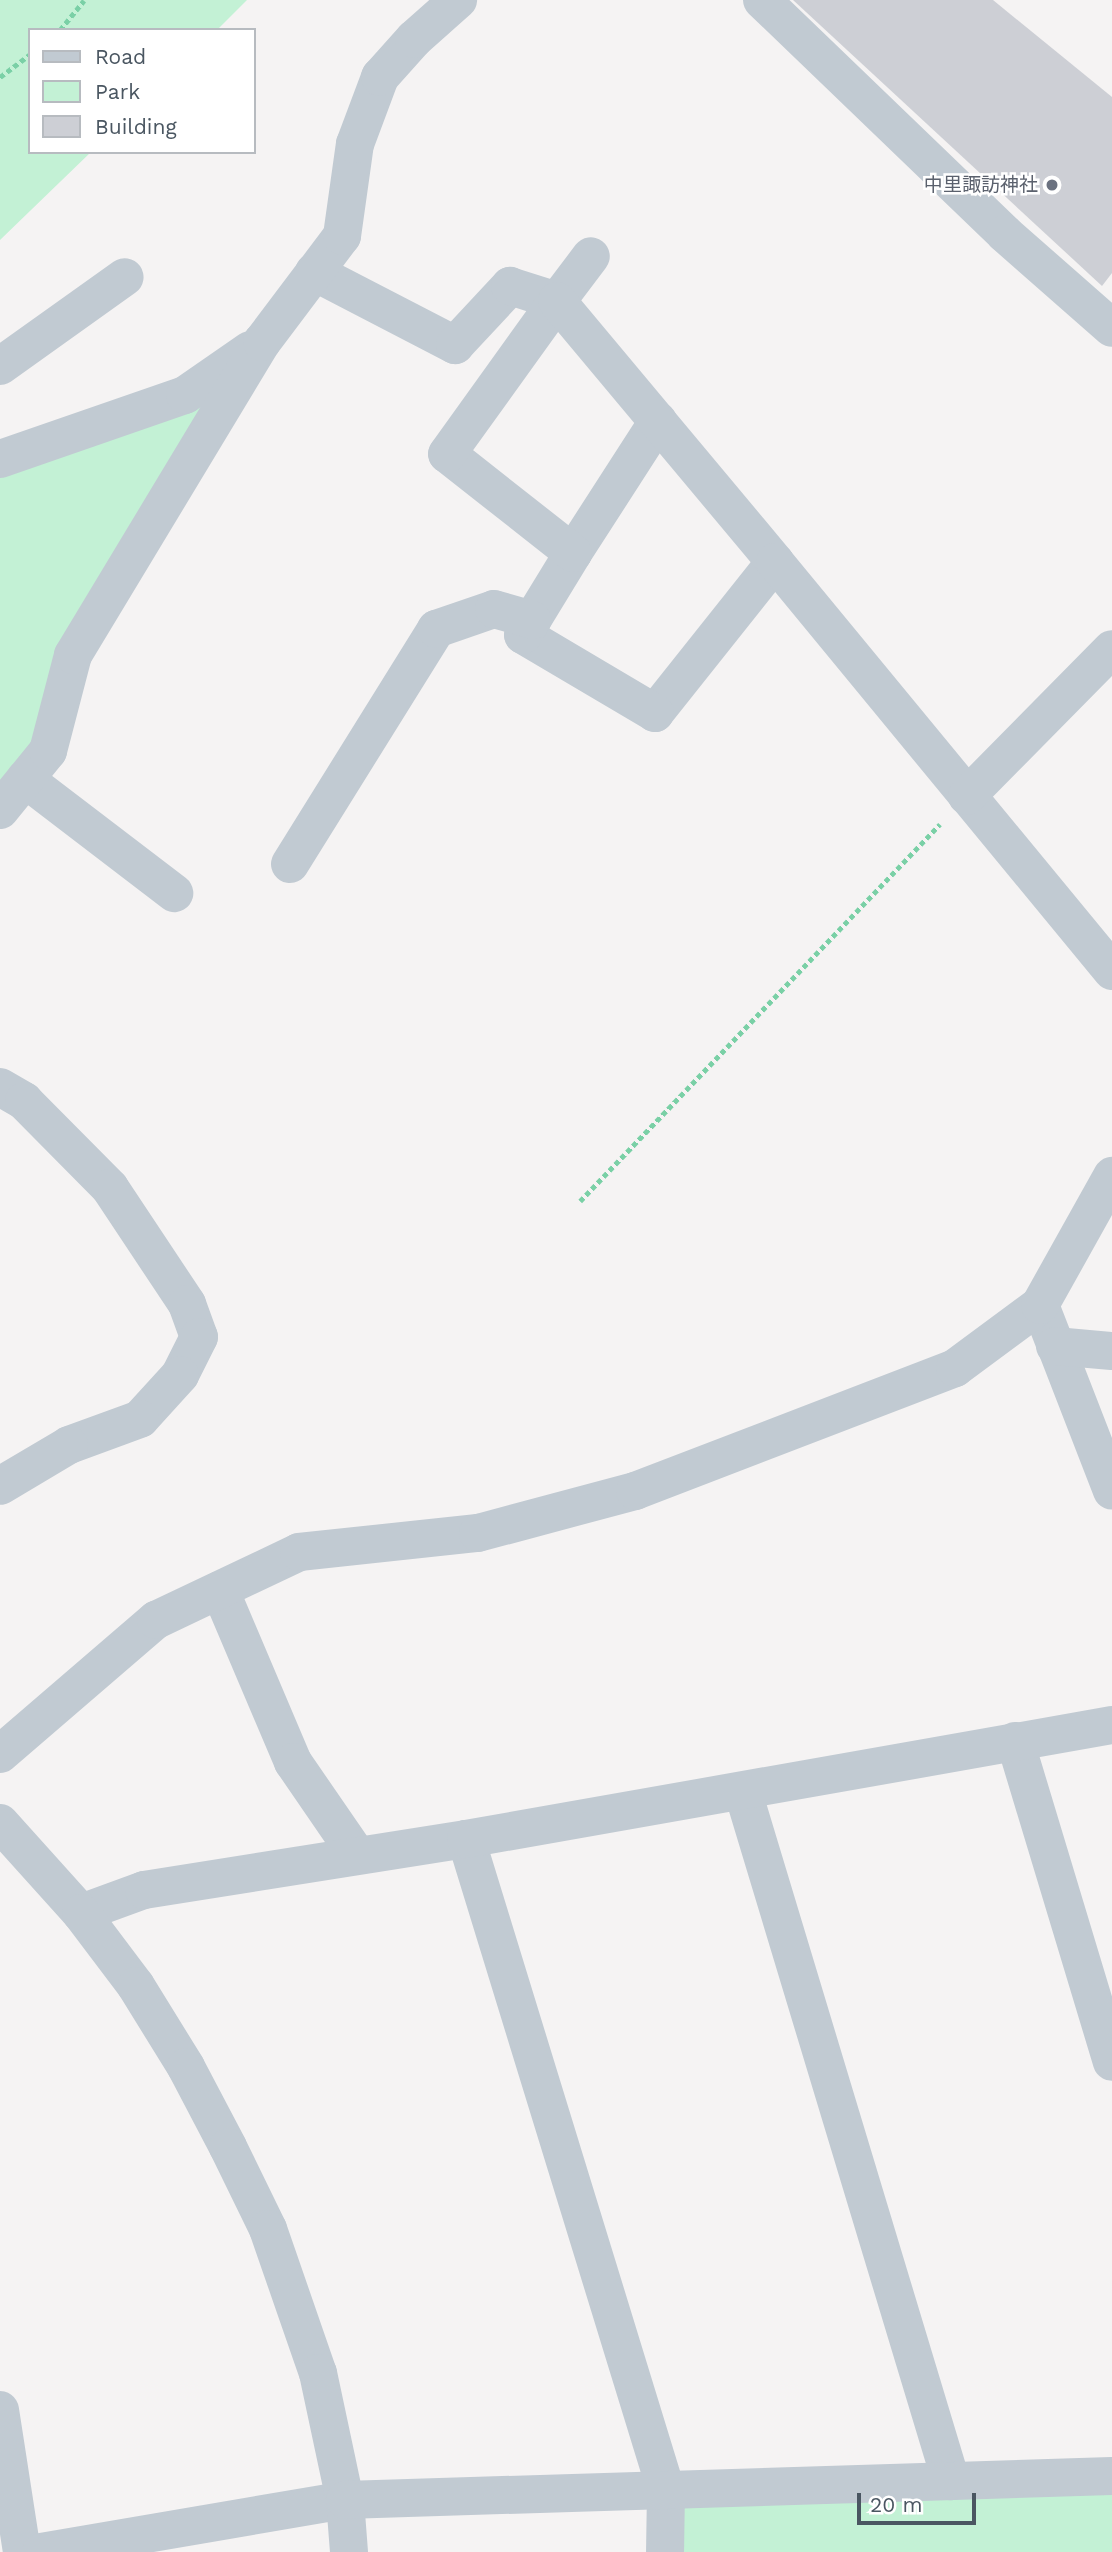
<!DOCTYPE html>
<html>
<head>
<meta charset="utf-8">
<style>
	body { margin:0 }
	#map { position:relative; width:1112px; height:2552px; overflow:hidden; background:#f5f3f3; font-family:"Work Sans","Noto Sans JP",sans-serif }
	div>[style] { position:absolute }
	.green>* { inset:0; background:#c3f1d5 }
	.building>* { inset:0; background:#cdcfd5 }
	.path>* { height:4.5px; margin-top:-2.25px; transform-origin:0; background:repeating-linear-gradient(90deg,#7ad0a6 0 5px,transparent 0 8.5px) }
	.minor>* { height:38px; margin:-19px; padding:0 19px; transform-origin:19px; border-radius:19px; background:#c1cad2 }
	.tertiary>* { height:38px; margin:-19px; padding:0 19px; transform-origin:19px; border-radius:19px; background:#c1cad2 }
	.dots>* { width:19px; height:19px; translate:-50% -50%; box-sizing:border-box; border:4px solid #fff; border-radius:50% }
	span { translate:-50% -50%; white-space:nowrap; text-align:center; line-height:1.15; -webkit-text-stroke:5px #fff; paint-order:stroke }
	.worship-label { font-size:19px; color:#5b616d }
	.right { translate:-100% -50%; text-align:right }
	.legend { position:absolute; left:28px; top:28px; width:228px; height:126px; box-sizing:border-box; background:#fff; border:2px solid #b7bbc0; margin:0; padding:9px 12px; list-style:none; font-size:21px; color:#4a5661 }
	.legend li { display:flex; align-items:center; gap:14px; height:35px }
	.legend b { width:35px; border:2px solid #b7bbc0 }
	.scale { position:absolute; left:857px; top:2493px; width:119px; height:32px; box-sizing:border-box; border:4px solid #4a5661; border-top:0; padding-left:9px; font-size:21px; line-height:24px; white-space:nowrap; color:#4a5661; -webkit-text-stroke:5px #fff; paint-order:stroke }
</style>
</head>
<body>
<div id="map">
	<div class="green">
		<i style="clip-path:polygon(0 0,247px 0,217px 30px,30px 30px,30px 152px,91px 152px,0 240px)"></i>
		<i style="clip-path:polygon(262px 342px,0 810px,0 459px)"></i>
		<i style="clip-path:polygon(1112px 2476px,1112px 2552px,665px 2552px,666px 2490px)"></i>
	</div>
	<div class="building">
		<i style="clip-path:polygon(793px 0,993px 0,1112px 97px,1112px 273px,1102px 286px)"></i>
	</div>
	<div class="path">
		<i style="left:60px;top:30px;width:38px;rotate:-51deg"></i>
		<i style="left:0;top:77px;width:38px;rotate:-37deg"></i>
		<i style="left:580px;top:1201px;width:521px;rotate:-46.32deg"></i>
	</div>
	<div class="minor">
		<i style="left:762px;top:0;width:337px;rotate:43.9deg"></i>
		<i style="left:1005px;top:234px;width:142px;rotate:41.3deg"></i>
		<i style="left:314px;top:272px;width:159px;rotate:27.4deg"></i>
		<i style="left:455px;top:345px;width:81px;rotate:-47deg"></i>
		<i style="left:510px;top:286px;width:49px;rotate:17.7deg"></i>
		<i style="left:557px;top:301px;width:56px;rotate:-52.9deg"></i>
		<i style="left:0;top:366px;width:153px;rotate:-35.5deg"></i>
		<i style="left:0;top:459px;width:196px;rotate:-19.1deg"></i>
		<i style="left:185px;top:395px;width:79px;rotate:-34.7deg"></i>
		<i style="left:573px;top:553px;width:157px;rotate:-57.2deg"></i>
		<i style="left:775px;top:562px;width:193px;rotate:128.5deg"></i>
		<i style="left:655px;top:713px;width:153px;rotate:-149.4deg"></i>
		<i style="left:523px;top:635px;width:96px;rotate:-58.6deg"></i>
		<i style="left:573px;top:553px;width:160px;rotate:-141.8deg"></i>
		<i style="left:447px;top:454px;width:188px;rotate:-54.3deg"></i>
		<i style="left:557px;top:301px;width:340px;rotate:50.1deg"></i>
		<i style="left:775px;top:562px;width:530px;rotate:50.51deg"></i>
		<i style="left:25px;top:779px;width:188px;rotate:37.4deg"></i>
		<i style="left:967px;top:796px;width:206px;rotate:-45.4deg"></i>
		<i style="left:0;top:810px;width:76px;rotate:-50.9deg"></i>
		<i style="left:48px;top:751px;width:99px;rotate:-75.4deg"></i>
		<i style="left:73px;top:655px;width:366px;rotate:-58.9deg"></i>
		<i style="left:262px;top:342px;width:133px;rotate:-53deg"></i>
		<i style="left:342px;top:236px;width:93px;rotate:-82deg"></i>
		<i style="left:355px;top:144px;width:72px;rotate:-69.5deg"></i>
		<i style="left:380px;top:77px;width:51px;rotate:-48.2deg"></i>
		<i style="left:414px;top:39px;width:59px;rotate:-41.6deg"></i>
		<i style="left:290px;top:864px;width:277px;rotate:-58.1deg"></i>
		<i style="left:436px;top:629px;width:61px;rotate:-19deg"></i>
		<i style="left:494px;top:609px;width:40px;rotate:16deg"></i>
		<i style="left:0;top:1087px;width:28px;rotate:30deg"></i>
		<i style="left:24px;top:1101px;width:122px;rotate:45.3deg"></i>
		<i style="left:110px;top:1188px;width:139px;rotate:56.4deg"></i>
		<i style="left:187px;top:1304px;width:35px;rotate:70deg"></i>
		<i style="left:199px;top:1337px;width:42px;rotate:116.6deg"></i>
		<i style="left:180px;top:1375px;width:59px;rotate:132.3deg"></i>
		<i style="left:140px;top:1419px;width:76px;rotate:159.9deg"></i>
		<i style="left:69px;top:1445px;width:80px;rotate:149.3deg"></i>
		<i style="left:1040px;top:1305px;width:199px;rotate:68.8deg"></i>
		<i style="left:1055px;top:1346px;width:57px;rotate:5deg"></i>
		<i style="left:220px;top:1590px;width:187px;rotate:67deg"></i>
		<i style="left:293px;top:1762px;width:113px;rotate:55.5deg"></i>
		<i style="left:1015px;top:1741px;width:335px;rotate:73.2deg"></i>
		<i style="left:0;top:1754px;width:206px;rotate:-40.7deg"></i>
		<i style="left:156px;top:1620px;width:158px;rotate:-25.4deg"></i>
		<i style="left:299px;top:1552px;width:180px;rotate:-6.1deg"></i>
		<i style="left:478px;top:1533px;width:163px;rotate:-15deg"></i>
		<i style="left:635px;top:1491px;width:343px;rotate:-21deg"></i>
		<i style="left:955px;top:1368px;width:106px;rotate:-36.5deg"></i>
		<i style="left:1040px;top:1305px;width:148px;rotate:-60.8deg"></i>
		<i style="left:743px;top:1792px;width:720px;rotate:73.2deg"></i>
		<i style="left:466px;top:1839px;width:681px;rotate:72.92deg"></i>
		<i style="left:666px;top:2490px;width:62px;rotate:90.9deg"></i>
		<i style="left:81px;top:1913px;width:67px;rotate:-20.1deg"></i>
		<i style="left:144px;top:1890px;width:326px;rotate:-9deg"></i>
		<i style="left:466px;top:1839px;width:656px;rotate:-10.01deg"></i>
		<i style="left:0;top:2410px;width:144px;rotate:81.2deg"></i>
		<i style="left:41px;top:2552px;width:308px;rotate:-9.7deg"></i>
	</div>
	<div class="tertiary">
		<i style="left:0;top:1823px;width:121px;rotate:48deg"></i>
		<i style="left:81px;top:1913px;width:91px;rotate:53deg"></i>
		<i style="left:136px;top:1986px;width:95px;rotate:58.3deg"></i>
		<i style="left:186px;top:2067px;width:90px;rotate:62.3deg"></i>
		<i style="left:228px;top:2147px;width:91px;rotate:64deg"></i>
		<i style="left:268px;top:2229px;width:152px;rotate:70.9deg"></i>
		<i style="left:318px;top:2373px;width:130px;rotate:78deg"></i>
		<i style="left:345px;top:2500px;width:52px;rotate:85.6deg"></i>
		<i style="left:345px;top:2500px;width:767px;rotate:-1.79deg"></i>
	</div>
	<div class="dots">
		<i style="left:1052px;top:185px;background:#6b7280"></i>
	</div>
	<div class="worship-label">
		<span class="right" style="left:1038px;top:185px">中里諏訪神社</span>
	</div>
	<ul class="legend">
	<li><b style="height:9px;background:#c1cad2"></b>Road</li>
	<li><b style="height:19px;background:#c3f1d5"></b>Park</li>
	<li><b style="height:19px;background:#cdcfd5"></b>Building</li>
	</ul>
	<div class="scale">20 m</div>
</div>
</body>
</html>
